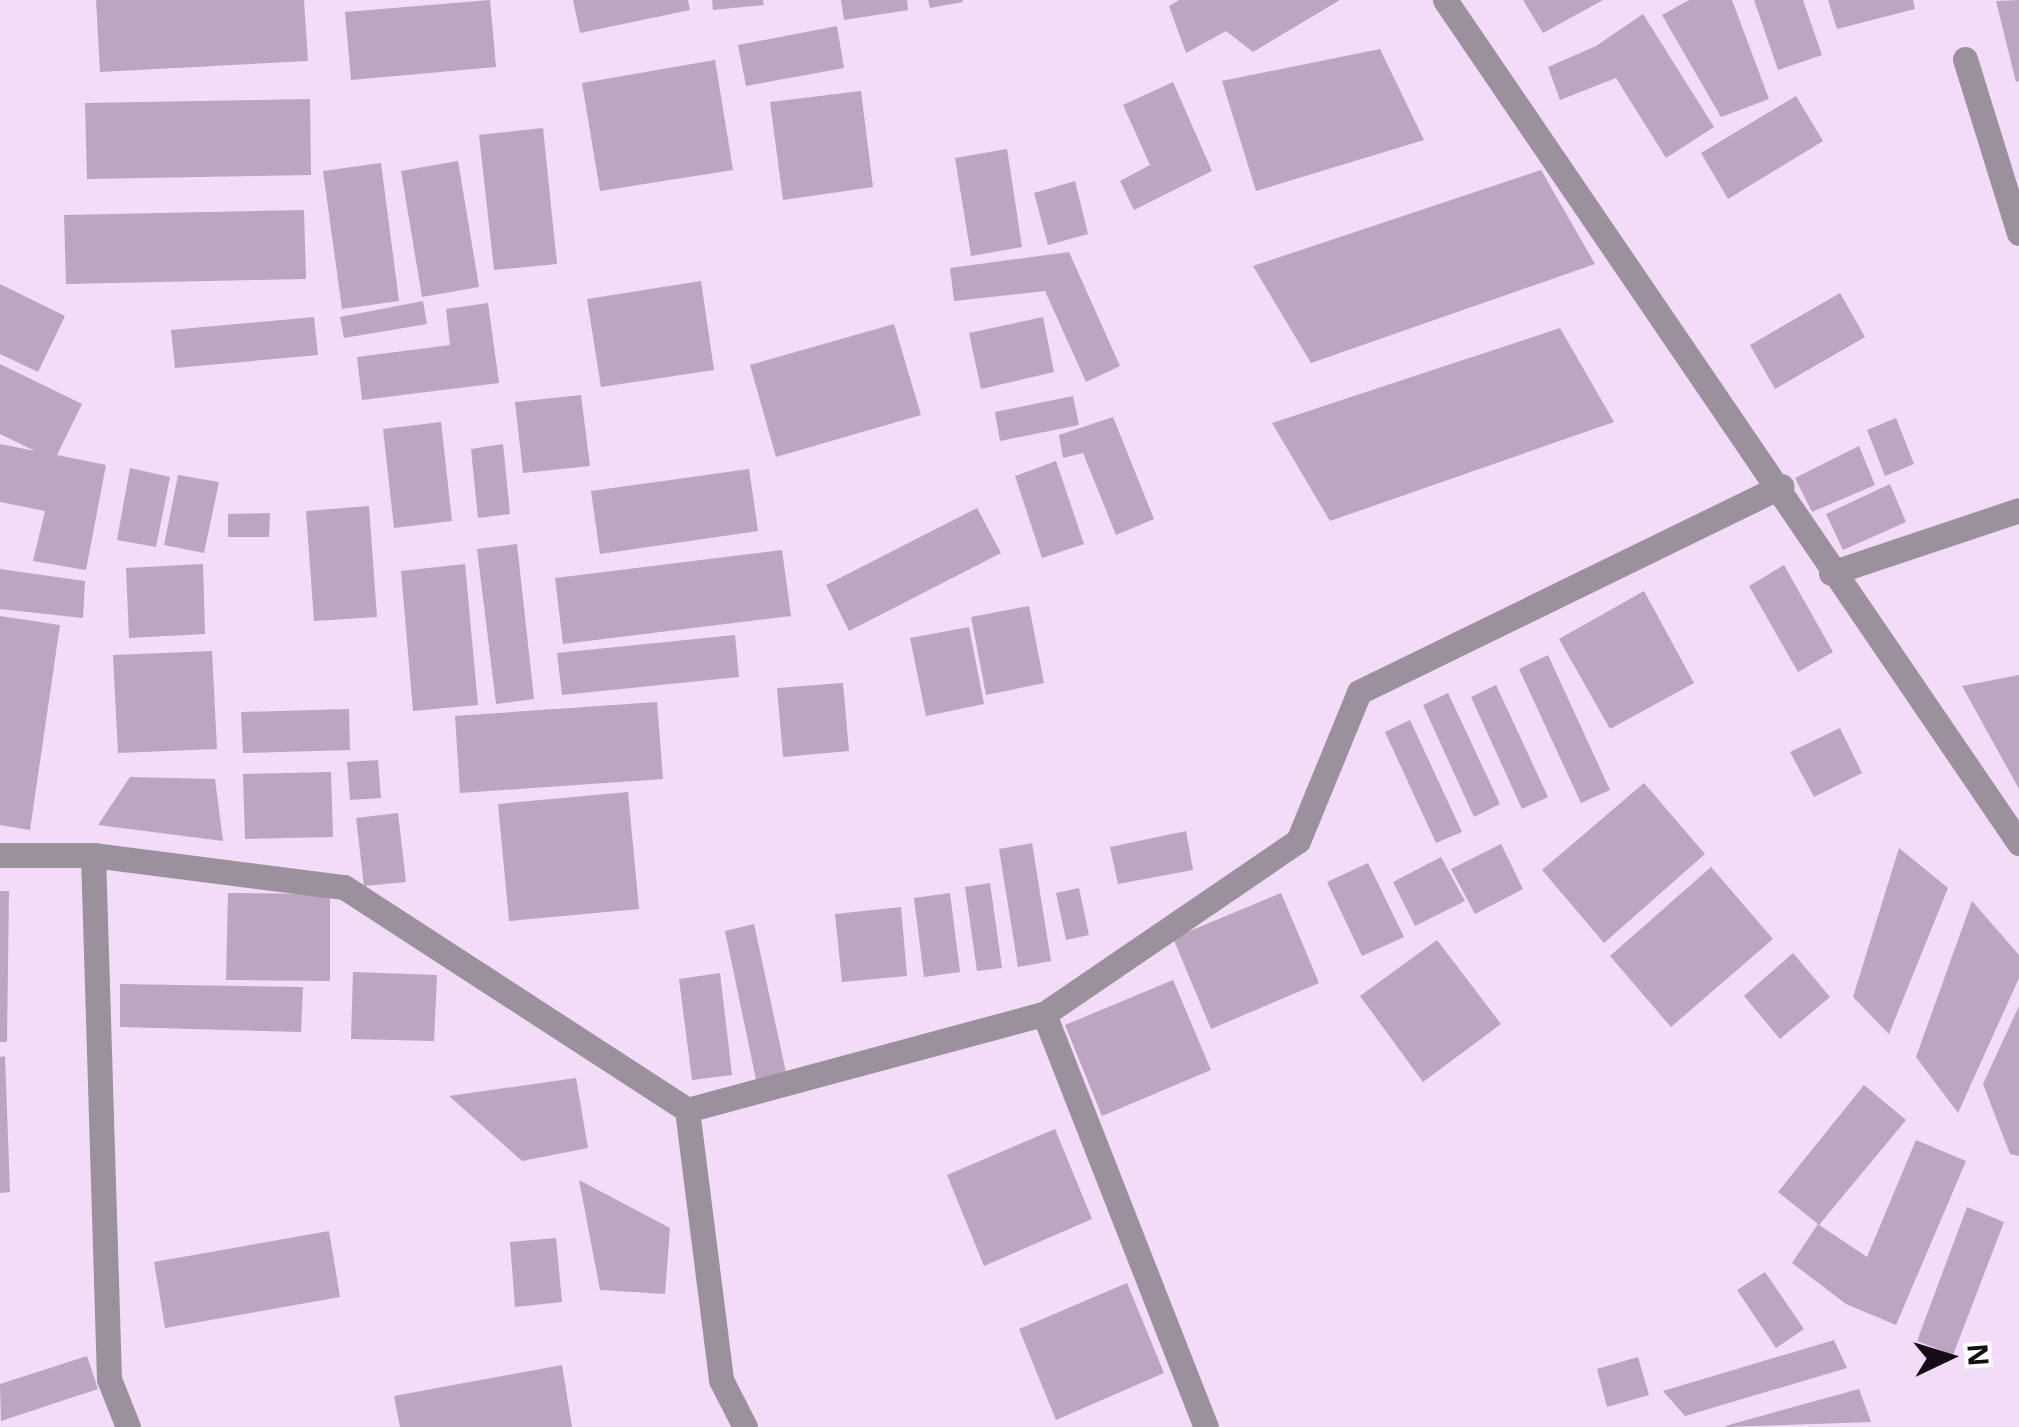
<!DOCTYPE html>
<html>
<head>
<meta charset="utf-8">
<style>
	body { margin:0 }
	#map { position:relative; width:2019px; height:1427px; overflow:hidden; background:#f3dcf8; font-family:"Noto Sans",sans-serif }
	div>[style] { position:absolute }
	.building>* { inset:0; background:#bba5c0 }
	.minor>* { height:25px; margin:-12.5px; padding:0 12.5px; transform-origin:12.5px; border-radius:12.5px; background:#9b919d }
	span { translate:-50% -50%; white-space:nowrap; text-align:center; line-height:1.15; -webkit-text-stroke:10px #fff; paint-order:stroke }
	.north { position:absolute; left:1899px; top:1307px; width:100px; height:100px; -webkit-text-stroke:8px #fff; paint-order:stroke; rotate:86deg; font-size:28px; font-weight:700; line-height:40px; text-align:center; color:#150e17 }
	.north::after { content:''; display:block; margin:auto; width:35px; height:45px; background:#150e17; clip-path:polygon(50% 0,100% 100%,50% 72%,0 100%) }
</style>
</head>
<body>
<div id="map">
	<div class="building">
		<i style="clip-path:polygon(96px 0,304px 0,308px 61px,100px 72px)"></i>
		<i style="clip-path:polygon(490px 0,496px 67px,351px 80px,345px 12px)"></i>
		<i style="clip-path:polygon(573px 0,688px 0,690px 10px,580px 33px)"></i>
		<i style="clip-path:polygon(712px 0,763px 0,764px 5px,713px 10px)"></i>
		<i style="clip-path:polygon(841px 0,907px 0,908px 10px,844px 20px)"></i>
		<i style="clip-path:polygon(928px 0,962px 0,963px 2px,930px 8px)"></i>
		<i style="clip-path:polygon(1179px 0,1340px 0,1253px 52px,1226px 31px,1186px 53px,1169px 6px)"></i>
		<i style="clip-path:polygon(1523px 0,1603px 0,1543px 33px)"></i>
		<i style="clip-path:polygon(1689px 0,1732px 0,1769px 99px,1721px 117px,1662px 15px)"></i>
		<i style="clip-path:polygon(1754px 0,1803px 0,1822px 55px,1778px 70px)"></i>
		<i style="clip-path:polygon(1828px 0,1913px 0,1915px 9px,1837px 29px)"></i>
		<i style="clip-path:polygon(2019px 0,2019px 81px,2016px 82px,1996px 1px)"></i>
		<i style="clip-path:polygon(1643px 14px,1714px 127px,1666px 158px,1616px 78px,1560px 100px,1548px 67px,1596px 46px)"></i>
		<i style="clip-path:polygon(837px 26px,844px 68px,746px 86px,738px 45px)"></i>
		<i style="clip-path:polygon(1380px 49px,1424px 140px,1256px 191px,1222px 81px)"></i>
		<i style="clip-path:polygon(715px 60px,733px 170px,600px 191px,582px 83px)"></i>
		<i style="clip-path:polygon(1173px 82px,1212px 171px,1134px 210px,1120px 181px,1150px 165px,1123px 105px)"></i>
		<i style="clip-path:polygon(861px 91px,873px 187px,783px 200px,770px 102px)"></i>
		<i style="clip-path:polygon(1796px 96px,1823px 141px,1728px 199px,1701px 153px)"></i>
		<i style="clip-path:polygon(310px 99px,311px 175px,87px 179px,85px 103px)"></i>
		<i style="clip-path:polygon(543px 128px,557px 264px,494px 270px,479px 135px)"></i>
		<i style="clip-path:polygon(1007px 149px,1022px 247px,971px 256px,955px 158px)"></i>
		<i style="clip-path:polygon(458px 161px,479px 287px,422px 297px,401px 171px)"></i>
		<i style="clip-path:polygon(381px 163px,399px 301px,342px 309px,323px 171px)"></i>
		<i style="clip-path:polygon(1541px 170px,1595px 264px,1311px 363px,1253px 266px)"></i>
		<i style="clip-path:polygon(1075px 181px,1088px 234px,1048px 245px,1034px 193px)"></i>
		<i style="clip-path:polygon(304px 210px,306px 279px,66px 284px,64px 215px)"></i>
		<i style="clip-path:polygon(1069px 252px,1120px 366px,1086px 382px,1045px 291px,954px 301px,950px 268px)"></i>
		<i style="clip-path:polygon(701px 281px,714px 370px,601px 387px,587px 299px)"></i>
		<i style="clip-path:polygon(0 284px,65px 316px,38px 372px,0 354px)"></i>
		<i style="clip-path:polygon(1840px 293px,1865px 337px,1775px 389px,1750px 345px)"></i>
		<i style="clip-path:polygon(423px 301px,427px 324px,344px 338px,340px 317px)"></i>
		<i style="clip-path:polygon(488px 303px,499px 383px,362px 400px,357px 357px,450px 345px,446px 309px)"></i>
		<i style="clip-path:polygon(314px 317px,318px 355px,175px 368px,171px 330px)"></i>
		<i style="clip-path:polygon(1043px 317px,1054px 372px,981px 389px,969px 333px)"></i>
		<i style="clip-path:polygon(894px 324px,921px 415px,776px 457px,750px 365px)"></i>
		<i style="clip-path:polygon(1560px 328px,1614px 422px,1330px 521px,1272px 423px)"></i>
		<i style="clip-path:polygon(0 364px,82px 404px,57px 455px,106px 465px,86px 570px,33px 561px,45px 511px,0 502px,0 444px,35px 451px,0 434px)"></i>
		<i style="clip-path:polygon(581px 395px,590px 466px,523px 473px,515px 402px)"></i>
		<i style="clip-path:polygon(1073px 396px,1079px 425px,1000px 441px,995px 412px)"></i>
		<i style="clip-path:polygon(1113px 417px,1154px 519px,1116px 535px,1083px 453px,1063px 458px,1059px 435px)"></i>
		<i style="clip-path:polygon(1896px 418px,1914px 464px,1885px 476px,1867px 430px)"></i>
		<i style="clip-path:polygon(441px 422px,452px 521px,394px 528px,383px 429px)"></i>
		<i style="clip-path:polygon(503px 444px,510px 514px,478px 518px,471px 449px)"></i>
		<i style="clip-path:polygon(1859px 446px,1875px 485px,1812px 512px,1795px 478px)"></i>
		<i style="clip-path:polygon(1056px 461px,1084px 544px,1042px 558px,1015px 476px)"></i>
		<i style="clip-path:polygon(130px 468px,170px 477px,156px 547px,117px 540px)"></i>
		<i style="clip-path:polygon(749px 469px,758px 531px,600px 554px,591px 491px)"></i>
		<i style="clip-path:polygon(178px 475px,219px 482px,204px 553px,164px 545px)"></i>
		<i style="clip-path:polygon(1890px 484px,1906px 522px,1843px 550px,1826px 514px)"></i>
		<i style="clip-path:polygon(369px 506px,377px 617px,314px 621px,306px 511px)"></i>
		<i style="clip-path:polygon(977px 508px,1001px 553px,849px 631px,826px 585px)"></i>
		<i style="clip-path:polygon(270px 513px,269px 537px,228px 537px,228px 514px)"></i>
		<i style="clip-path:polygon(517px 544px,534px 699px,496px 704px,477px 549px)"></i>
		<i style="clip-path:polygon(782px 550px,791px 616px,563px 644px,555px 578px)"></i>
		<i style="clip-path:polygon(203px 564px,205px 634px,129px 638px,126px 568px)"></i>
		<i style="clip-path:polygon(465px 564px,478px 705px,413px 711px,401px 571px)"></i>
		<i style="clip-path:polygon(1784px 565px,1833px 652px,1798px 672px,1749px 586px)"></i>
		<i style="clip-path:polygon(0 569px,85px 581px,83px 618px,0 609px)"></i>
		<i style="clip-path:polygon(1644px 591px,1694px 683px,1610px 729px,1559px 639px)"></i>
		<i style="clip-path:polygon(1029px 606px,1044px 683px,986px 695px,971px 617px)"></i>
		<i style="clip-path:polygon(0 616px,60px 625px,30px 830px,0 825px)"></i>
		<i style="clip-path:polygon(969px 627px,984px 704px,926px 716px,910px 638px)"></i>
		<i style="clip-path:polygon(735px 635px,739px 677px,562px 695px,557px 653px)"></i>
		<i style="clip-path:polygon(212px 651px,217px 749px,118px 753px,113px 655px)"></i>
		<i style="clip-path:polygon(1548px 655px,1610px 790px,1581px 803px,1519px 669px)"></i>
		<i style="clip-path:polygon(2019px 675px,2019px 789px,1962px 686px)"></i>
		<i style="clip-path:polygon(843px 683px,849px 751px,783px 757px,777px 688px)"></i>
		<i style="clip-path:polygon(1496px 685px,1548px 797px,1522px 809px,1471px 697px)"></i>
		<i style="clip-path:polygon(1448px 693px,1500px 804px,1474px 817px,1423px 705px)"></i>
		<i style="clip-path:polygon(657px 702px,663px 779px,460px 793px,455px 716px)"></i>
		<i style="clip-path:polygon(349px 709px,350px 750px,243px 753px,241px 712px)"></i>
		<i style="clip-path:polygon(1410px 720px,1462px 832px,1436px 843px,1385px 732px)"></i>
		<i style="clip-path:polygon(1840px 728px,1862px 773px,1814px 797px,1790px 752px)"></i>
		<i style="clip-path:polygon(378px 760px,381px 798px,350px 800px,347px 762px)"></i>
		<i style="clip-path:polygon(331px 772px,333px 837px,245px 839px,243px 774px)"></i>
		<i style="clip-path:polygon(130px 777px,215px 779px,223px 841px,98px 825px)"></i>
		<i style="clip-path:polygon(1644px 783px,1705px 854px,1604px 943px,1542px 870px)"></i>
		<i style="clip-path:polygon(628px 792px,639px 909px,509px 921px,498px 804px)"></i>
		<i style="clip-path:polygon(398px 813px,406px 882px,364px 886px,356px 818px)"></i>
		<i style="clip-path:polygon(1186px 831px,1193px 870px,1118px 884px,1110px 847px)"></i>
		<i style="clip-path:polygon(1032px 843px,1051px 961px,1018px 967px,999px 849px)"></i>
		<i style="clip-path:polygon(1501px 844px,1523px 889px,1475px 914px,1451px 869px)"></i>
		<i style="clip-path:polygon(1899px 848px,1948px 888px,1889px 1034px,1853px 997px)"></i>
		<i style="clip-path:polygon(1441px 857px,1465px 901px,1415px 926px,1393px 882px)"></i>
		<i style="clip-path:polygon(1368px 863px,1404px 937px,1362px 956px,1327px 882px)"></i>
		<i style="clip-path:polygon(1711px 867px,1773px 939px,1671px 1027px,1610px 956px)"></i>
		<i style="clip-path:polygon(990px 883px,1002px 968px,977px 971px,965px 887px)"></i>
		<i style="clip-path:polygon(1079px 888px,1089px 935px,1066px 940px,1056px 893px)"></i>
		<i style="clip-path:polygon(0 891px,9px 891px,7px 1042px,0 1042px)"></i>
		<i style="clip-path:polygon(228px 893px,330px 894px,330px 981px,226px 980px)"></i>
		<i style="clip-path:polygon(950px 893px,960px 972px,924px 977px,914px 898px)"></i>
		<i style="clip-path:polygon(1281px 893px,1319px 983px,1211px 1029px,1173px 938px)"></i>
		<i style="clip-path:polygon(1972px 901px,2019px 955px,2019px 978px,1958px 1113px,1916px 1057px)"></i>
		<i style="clip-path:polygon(901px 907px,907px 976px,842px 982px,835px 914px)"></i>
		<i style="clip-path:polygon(754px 924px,788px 1082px,758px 1089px,725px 931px)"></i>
		<i style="clip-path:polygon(1437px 940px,1501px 1024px,1423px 1082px,1360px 996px)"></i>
		<i style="clip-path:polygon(1793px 953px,1830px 997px,1780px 1039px,1744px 996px)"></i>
		<i style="clip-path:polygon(353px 972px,437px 975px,434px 1041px,351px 1039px)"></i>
		<i style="clip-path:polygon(720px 973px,732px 1075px,692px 1080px,679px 979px)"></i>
		<i style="clip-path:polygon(1173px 980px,1211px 1070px,1102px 1116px,1065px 1025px)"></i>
		<i style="clip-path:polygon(120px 984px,303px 987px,301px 1032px,120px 1027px)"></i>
		<i style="clip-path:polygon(2019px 1006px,2019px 1156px,2010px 1154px,1983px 1084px)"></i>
		<i style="clip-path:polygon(5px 1056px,10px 1192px,0 1193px,0 1057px)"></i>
		<i style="clip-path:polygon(576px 1078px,588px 1148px,522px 1161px,449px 1096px)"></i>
		<i style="clip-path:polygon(1864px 1085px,1906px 1120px,1819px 1225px,1867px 1257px,1916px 1140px,1966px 1161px,1896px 1325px,1846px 1304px,1792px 1263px,1818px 1224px,1778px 1192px)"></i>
		<i style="clip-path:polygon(1055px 1129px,1092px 1219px,984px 1266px,947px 1175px)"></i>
		<i style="clip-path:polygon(579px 1180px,670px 1228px,665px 1294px,600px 1290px)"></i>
		<i style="clip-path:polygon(1967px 1207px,2004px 1222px,1953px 1355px,1917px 1341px)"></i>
		<i style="clip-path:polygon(329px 1231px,340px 1297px,165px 1328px,154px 1262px)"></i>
		<i style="clip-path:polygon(556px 1238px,562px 1302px,515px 1307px,510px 1242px)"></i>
		<i style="clip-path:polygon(1765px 1272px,1804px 1329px,1776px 1348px,1737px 1290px)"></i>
		<i style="clip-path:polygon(1127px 1283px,1164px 1373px,1056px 1420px,1019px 1329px)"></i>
		<i style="clip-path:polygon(1834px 1340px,1847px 1368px,1685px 1416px,1663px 1391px)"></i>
		<i style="clip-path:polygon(87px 1356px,98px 1389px,1px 1421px,0 1384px)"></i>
		<i style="clip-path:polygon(1638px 1357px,1649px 1395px,1607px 1407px,1597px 1369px)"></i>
		<i style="clip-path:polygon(562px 1365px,572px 1427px,400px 1427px,394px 1396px)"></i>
		<i style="clip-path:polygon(1859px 1389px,1871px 1422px,1726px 1427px,1725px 1426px)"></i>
	</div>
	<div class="minor">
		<i style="left:1445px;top:0;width:1020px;rotate:55.75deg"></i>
		<i style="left:1965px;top:59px;width:182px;rotate:72.8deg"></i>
		<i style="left:1831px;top:573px;width:198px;rotate:-18.5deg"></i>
		<i style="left:0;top:855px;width:93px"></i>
		<i style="left:93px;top:855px;width:253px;rotate:7.3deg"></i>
		<i style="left:344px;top:887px;width:409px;rotate:33deg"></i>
		<i style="left:687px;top:1110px;width:370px;rotate:-15.1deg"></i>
		<i style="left:1044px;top:1014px;width:307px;rotate:-34.3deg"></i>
		<i style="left:1298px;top:841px;width:161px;rotate:-67.7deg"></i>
		<i style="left:1359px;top:692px;width:470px;rotate:-26deg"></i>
		<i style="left:93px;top:855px;width:524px;rotate:88.25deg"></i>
		<i style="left:109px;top:1379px;width:52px;rotate:68.4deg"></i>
		<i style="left:1044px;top:1014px;width:444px;rotate:68.6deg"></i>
		<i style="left:687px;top:1110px;width:272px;rotate:82.8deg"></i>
		<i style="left:721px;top:1380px;width:53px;rotate:62.9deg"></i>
	</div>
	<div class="north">N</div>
</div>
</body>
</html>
